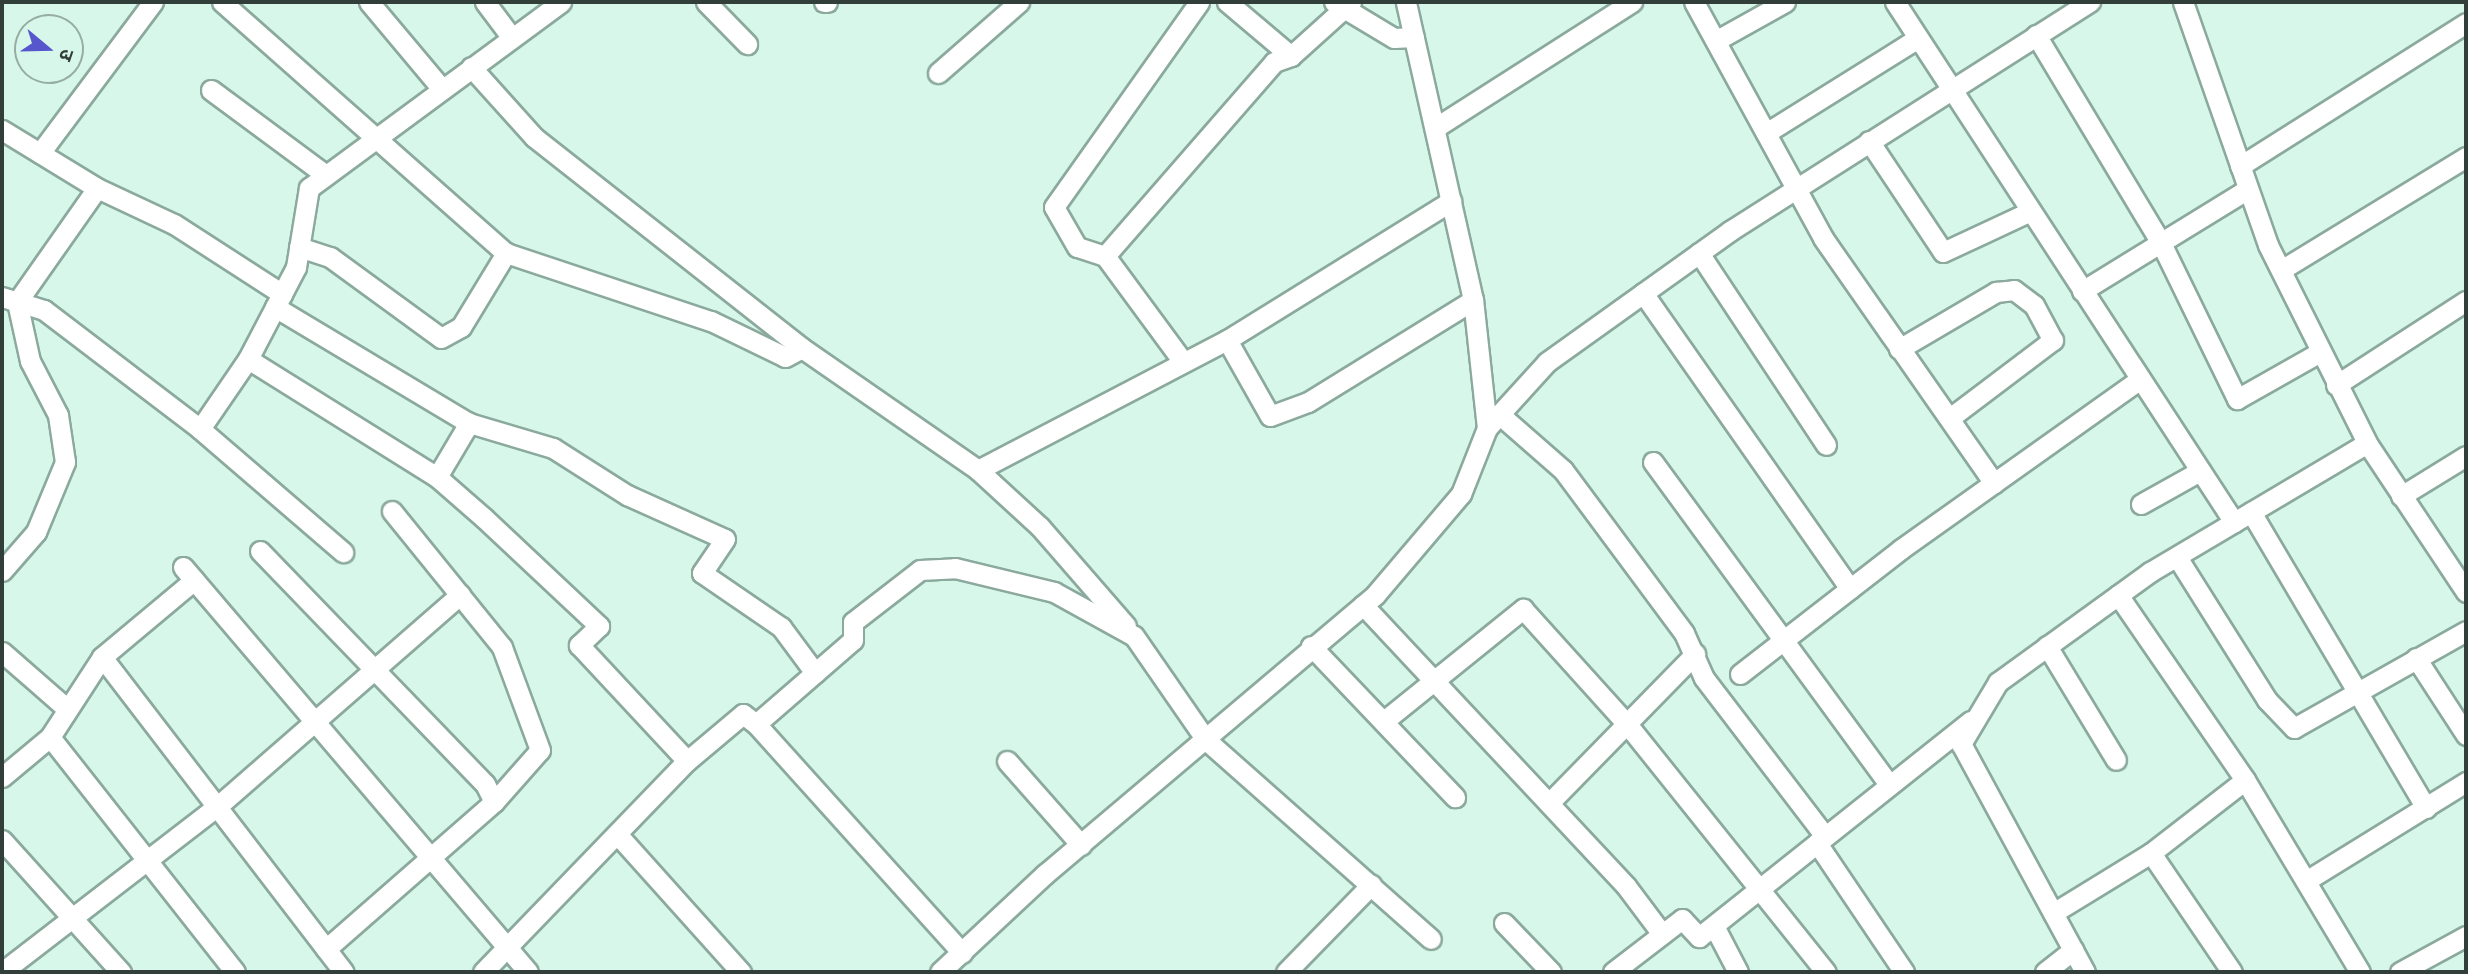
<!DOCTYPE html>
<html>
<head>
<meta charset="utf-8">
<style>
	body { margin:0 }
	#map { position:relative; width:2468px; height:974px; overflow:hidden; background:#d7f7ea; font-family:Raleway,"Noto Sans Devanagari",sans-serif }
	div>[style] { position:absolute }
	.roads { filter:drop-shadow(2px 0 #8ba99d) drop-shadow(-2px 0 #8ba99d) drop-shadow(0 2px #8ba99d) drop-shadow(0 -2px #8ba99d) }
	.minor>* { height:19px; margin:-9.5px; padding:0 9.5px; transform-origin:9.5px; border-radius:9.5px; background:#fff }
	span { translate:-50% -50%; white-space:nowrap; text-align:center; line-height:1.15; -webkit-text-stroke:6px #d7f7ea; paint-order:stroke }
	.frame { position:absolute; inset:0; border:4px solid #313e39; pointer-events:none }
	.north { position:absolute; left:14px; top:14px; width:70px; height:70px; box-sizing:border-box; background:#d7f7ea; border:2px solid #95ada3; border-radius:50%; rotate:109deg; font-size:19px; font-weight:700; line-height:28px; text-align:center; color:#313e39 }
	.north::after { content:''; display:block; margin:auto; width:24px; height:32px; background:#5656cd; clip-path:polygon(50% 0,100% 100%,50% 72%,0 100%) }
</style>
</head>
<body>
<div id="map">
	<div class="roads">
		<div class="minor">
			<i style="left:222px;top:2px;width:379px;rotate:41.5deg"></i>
			<i style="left:506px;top:253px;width:216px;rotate:18.4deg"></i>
			<i style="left:711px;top:321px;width:82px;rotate:25.9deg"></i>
			<i style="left:785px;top:357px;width:19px;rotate:-28deg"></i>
			<i style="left:802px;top:348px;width:341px;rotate:-141.8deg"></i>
			<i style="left:534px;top:137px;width:94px;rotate:-132deg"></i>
			<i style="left:369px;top:2px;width:114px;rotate:50deg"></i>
			<i style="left:485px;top:2px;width:45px;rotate:53.1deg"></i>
			<i style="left:706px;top:2px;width:59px;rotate:45.7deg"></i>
			<i style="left:824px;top:2px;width:3px"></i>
			<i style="left:1334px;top:2px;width:70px;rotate:31deg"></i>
			<i style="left:1394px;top:38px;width:20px;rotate:-3deg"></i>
			<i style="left:1694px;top:2px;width:269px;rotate:61.3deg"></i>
			<i style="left:1823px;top:238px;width:299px;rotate:55.1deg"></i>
			<i style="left:1895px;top:2px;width:621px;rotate:56.9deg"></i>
			<i style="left:2183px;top:2px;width:257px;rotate:70.7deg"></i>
			<i style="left:2268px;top:245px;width:221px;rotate:63.4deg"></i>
			<i style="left:2367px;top:443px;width:179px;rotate:56.4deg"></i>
			<i style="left:2036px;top:35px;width:240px;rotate:59deg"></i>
			<i style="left:2160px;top:241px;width:176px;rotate:64deg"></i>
			<i style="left:2237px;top:399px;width:95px;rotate:-29.5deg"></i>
			<i style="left:1717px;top:40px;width:78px;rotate:-29.2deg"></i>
			<i style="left:1291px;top:56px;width:81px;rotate:-42deg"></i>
			<i style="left:938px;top:73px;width:108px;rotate:-41.2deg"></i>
			<i style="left:211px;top:90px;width:143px;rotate:36.5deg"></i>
			<i style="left:1435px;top:128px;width:234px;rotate:-32.6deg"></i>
			<i style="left:2px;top:130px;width:111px;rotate:31.4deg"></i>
			<i style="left:97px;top:188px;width:85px;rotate:25.1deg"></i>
			<i style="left:174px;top:224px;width:129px;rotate:32.9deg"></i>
			<i style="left:1766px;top:133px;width:179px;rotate:-32deg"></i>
			<i style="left:1869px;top:141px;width:133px;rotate:56.3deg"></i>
			<i style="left:1943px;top:252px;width:97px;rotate:-25deg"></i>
			<i style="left:40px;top:153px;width:189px;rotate:-53.2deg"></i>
			<i style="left:2240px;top:166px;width:267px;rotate:-32.3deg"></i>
			<i style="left:299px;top:247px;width:33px;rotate:18deg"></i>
			<i style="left:330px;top:257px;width:137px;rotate:36.1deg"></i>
			<i style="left:441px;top:338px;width:23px;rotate:-29deg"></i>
			<i style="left:461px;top:327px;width:87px;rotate:-58.7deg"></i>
			<i style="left:1699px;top:253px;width:230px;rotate:56.5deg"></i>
			<i style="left:1105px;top:256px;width:257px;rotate:-48.9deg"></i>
			<i style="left:1274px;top:62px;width:18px;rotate:-19deg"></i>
			<i style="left:1291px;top:56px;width:84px;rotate:-139.8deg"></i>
			<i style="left:2281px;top:270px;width:217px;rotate:-31.4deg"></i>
			<i style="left:2082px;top:291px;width:195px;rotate:-31.6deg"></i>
			<i style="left:1643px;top:293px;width:361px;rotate:55deg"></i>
			<i style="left:2px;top:297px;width:44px;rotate:17.2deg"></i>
			<i style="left:44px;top:310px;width:196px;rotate:37.3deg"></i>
			<i style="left:200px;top:429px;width:189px;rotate:40.7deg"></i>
			<i style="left:275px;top:307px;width:226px;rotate:30.9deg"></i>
			<i style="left:469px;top:423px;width:88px;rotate:16.6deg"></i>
			<i style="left:553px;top:448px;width:88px;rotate:32.4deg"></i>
			<i style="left:627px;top:495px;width:107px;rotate:24.2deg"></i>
			<i style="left:725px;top:539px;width:41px;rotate:124.1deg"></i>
			<i style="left:702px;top:573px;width:96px;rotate:34.4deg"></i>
			<i style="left:781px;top:627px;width:57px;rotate:53.5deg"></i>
			<i style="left:1227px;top:340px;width:87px;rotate:60.5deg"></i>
			<i style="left:1270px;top:416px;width:40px;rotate:-20.2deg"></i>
			<i style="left:1308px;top:402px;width:194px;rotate:-31.7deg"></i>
			<i style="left:802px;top:348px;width:214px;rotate:34.7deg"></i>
			<i style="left:978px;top:470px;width:84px;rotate:42.6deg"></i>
			<i style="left:1040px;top:527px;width:131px;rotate:49deg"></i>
			<i style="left:1899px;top:349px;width:113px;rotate:-30.4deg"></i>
			<i style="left:1996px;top:292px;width:18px;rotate:-6deg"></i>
			<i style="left:2014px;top:290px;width:25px;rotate:37deg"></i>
			<i style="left:2034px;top:305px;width:40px;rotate:62deg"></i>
			<i style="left:2053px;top:340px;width:129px;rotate:142.9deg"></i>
			<i style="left:248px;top:359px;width:223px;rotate:32deg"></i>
			<i style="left:437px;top:477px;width:62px;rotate:41.1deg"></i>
			<i style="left:484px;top:518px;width:158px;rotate:43.2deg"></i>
			<i style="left:599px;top:626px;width:28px;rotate:136deg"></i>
			<i style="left:579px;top:645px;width:158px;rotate:47deg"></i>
			<i style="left:1181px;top:359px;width:128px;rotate:-126.4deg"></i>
			<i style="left:1105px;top:256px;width:29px;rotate:-162deg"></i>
			<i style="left:1077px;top:247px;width:46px;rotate:-119.9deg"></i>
			<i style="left:1054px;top:207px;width:251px;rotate:-54.7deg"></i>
			<i style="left:2336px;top:385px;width:155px;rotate:-32.9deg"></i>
			<i style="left:1499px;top:414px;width:85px;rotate:41.2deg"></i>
			<i style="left:1563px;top:470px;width:203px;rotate:53.4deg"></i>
			<i style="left:1684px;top:633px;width:49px;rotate:66deg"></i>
			<i style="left:1704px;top:678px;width:199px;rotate:52.6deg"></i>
			<i style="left:1487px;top:428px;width:89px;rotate:-47.7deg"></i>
			<i style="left:1547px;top:362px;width:225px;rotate:-35.6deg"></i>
			<i style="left:1730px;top:231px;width:427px;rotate:-32.5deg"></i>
			<i style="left:200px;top:429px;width:85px;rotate:-55.6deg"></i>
			<i style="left:248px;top:359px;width:104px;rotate:-62.4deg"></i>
			<i style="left:296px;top:267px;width:80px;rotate:-80.7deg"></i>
			<i style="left:309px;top:188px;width:313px;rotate:-36.4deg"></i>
			<i style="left:1653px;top:462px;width:398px;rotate:53.8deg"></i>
			<i style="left:978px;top:470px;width:281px;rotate:-27.6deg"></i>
			<i style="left:1227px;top:340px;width:264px;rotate:-31.8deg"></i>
			<i style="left:437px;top:477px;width:63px;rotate:-59.3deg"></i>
			<i style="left:2401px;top:496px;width:76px;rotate:-31.6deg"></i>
			<i style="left:2141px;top:504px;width:68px;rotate:-29.2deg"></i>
			<i style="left:2251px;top:512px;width:344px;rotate:59.4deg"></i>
			<i style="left:260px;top:551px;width:324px;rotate:46deg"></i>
			<i style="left:485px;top:784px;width:20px;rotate:63deg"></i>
			<i style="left:2177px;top:557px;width:169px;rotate:57.8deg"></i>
			<i style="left:2267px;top:700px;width:39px;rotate:46deg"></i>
			<i style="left:2294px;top:728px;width:197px;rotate:-29.4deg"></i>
			<i style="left:183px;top:567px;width:532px;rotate:49.57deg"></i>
			<i style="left:2px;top:571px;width:52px;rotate:-48.9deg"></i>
			<i style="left:36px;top:532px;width:76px;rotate:-67.5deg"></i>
			<i style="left:65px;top:462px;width:48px;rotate:-98.5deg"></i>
			<i style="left:58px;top:415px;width:61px;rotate:-117.4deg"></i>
			<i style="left:30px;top:361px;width:60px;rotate:-102.4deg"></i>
			<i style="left:17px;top:302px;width:139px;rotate:-54.9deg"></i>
			<i style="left:2118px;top:595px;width:224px;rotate:55.5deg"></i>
			<i style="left:2245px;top:780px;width:224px;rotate:59.1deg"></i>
			<i style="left:1363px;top:605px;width:385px;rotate:46.9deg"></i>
			<i style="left:1626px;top:886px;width:60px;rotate:53.1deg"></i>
			<i style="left:1311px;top:646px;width:209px;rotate:46.4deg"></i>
			<i style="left:2047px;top:646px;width:133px;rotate:58.8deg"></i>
			<i style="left:2px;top:652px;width:84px;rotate:41.1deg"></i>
			<i style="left:102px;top:657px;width:397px;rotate:52.5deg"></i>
			<i style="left:2416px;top:658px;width:92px;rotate:57deg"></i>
			<i style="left:1740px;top:674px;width:204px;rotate:-37.8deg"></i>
			<i style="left:1901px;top:549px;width:293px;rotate:-35.4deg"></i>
			<i style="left:1384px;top:721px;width:179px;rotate:-38.9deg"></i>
			<i style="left:1523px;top:609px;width:155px;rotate:47.9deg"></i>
			<i style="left:1627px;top:724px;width:318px;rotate:51.3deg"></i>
			<i style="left:756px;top:724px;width:308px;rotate:48deg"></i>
			<i style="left:50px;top:737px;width:299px;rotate:51.8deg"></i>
			<i style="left:1007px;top:761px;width:112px;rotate:48.6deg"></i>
			<i style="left:2px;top:777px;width:62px;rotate:-39.8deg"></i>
			<i style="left:50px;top:737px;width:95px;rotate:-57deg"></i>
			<i style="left:102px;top:657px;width:120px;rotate:-39.9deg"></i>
			<i style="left:1549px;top:803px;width:209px;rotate:-45.6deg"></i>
			<i style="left:617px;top:834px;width:186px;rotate:48.1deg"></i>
			<i style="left:2px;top:840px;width:178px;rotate:48deg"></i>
			<i style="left:1817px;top:843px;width:156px;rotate:56deg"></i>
			<i style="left:2151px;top:853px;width:144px;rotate:55.8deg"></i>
			<i style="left:2309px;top:879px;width:185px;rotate:-31.7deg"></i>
			<i style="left:2053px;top:913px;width:115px;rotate:-31.5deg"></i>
			<i style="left:2151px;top:853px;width:119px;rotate:-37.8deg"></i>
			<i style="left:1504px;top:923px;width:68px;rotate:46.2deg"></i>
			<i style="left:1714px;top:926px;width:52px;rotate:62.4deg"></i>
			<i style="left:326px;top:949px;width:223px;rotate:-41.2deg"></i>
			<i style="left:494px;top:802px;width:69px;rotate:-48.5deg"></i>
			<i style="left:540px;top:750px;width:110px;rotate:-110.3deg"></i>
			<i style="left:502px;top:647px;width:175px;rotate:-129deg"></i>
			<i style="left:2px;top:972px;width:274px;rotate:-37.6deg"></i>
			<i style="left:219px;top:805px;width:320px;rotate:-41.1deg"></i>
			<i style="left:483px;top:972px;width:293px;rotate:-46deg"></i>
			<i style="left:687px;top:761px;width:73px;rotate:-40deg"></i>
			<i style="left:743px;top:714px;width:16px;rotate:38deg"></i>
			<i style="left:756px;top:724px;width:128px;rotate:-40.9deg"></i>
			<i style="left:853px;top:640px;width:18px;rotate:-90deg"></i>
			<i style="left:853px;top:622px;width:85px;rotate:-37.8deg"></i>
			<i style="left:920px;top:570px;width:35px;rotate:-3deg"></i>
			<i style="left:955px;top:568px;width:102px;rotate:13.6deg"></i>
			<i style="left:1054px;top:592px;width:91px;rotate:28.8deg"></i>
			<i style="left:1134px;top:636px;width:126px;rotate:55.3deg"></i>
			<i style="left:1206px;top:740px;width:300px;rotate:41.5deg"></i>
			<i style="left:940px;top:972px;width:144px;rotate:-43deg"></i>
			<i style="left:1045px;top:874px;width:432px;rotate:-40.2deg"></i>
			<i style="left:1375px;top:595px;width:133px;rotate:-49.6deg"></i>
			<i style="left:1461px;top:494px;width:71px;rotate:-68.5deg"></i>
			<i style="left:1487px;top:428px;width:129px;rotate:-96.2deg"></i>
			<i style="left:1473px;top:300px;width:305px;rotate:-102.7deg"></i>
			<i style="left:1286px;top:972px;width:122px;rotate:-45.7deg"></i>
			<i style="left:1613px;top:972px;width:87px;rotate:-37.5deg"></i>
			<i style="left:1682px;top:919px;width:25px;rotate:47deg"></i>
			<i style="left:1699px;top:937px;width:347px;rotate:-38.5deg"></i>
			<i style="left:2045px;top:972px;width:36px;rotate:-38deg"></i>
			<i style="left:2085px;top:972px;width:260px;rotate:-118.5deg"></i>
			<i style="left:1961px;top:744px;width:72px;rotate:-59.2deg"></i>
			<i style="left:1998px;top:682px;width:188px;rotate:-35.9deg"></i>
			<i style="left:2150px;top:572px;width:252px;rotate:-30.7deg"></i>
			<i style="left:2400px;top:972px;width:75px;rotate:-28.6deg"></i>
		</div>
	</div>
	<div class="frame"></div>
	<div class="north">उ</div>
</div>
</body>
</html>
